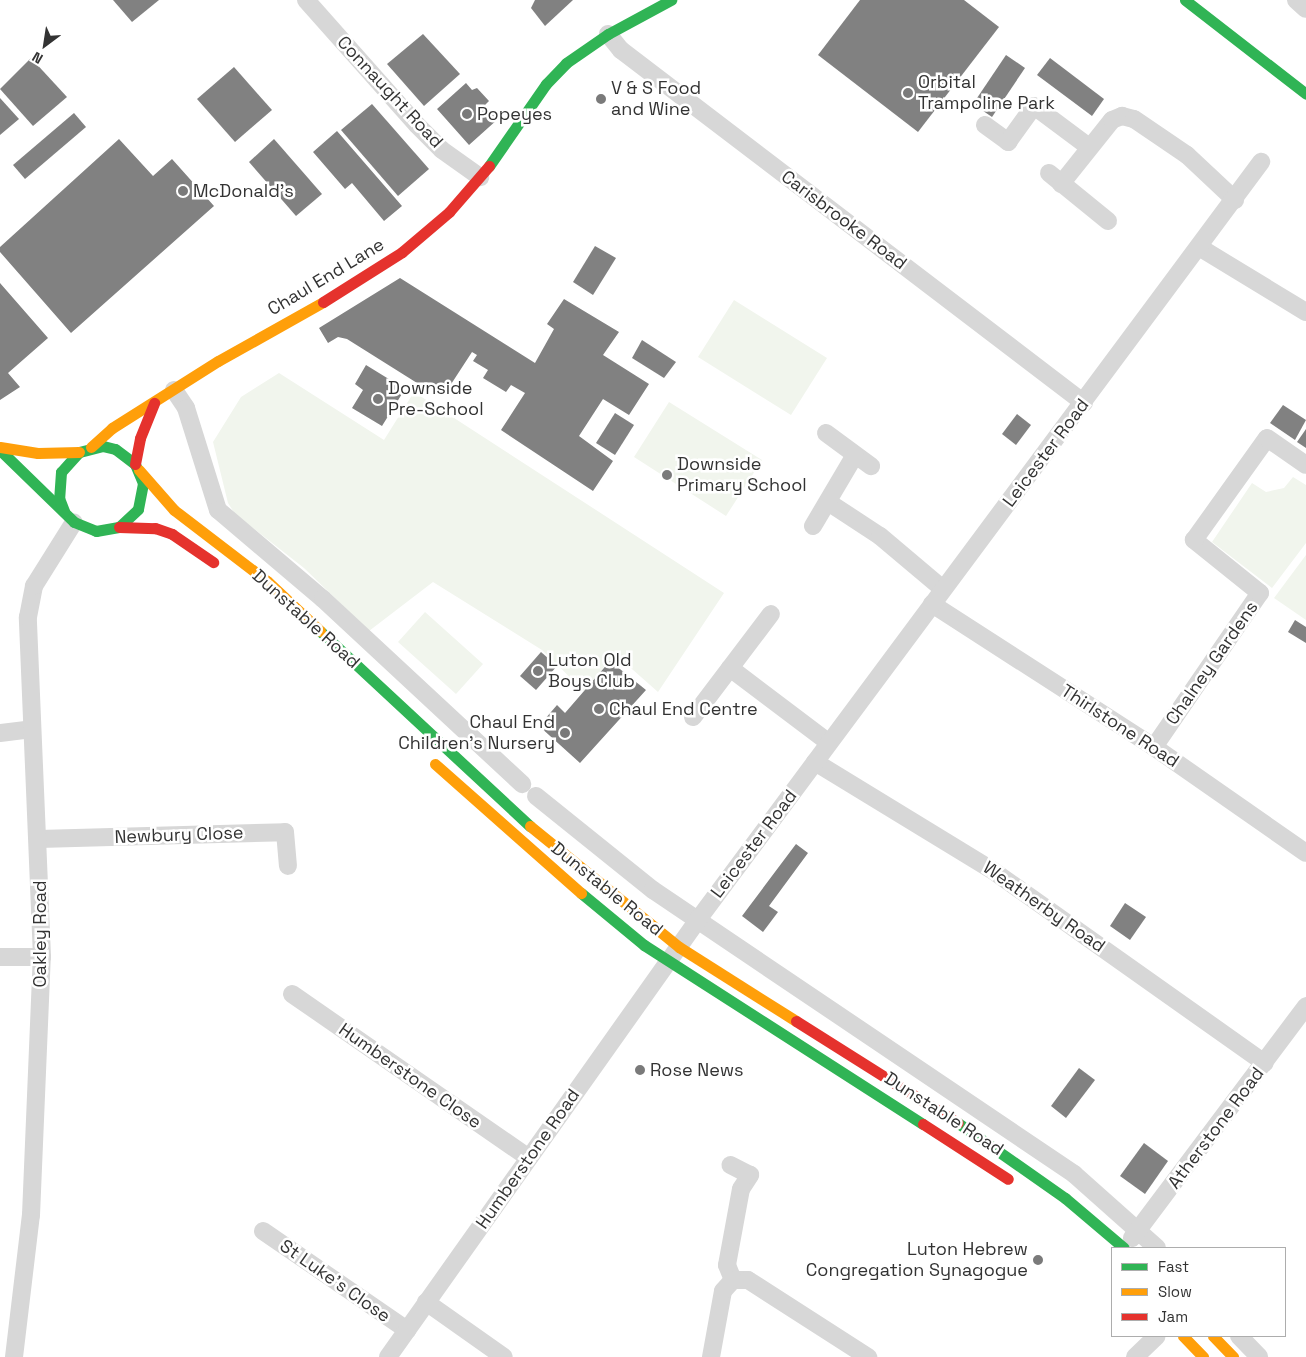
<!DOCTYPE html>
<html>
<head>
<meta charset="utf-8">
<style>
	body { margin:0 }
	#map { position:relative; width:1306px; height:1357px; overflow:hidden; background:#fff; font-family:"Space Grotesk",sans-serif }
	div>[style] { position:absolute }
	.green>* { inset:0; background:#f1f5ed }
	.building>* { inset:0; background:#818181 }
	.street>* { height:18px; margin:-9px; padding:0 9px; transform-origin:9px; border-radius:9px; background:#d7d7d7 }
	.fast>* { height:11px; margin:-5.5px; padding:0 5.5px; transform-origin:5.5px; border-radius:5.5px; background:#30b455 }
	.slow>* { height:11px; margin:-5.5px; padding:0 5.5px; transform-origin:5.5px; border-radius:5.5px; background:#ff9f0a }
	.jam>* { height:11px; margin:-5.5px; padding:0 5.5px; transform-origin:5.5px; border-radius:5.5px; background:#e5322d }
	.dots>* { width:14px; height:14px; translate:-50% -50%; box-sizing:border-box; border:2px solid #fff; border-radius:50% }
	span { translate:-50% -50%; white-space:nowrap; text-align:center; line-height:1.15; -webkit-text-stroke:5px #fff; paint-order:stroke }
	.poi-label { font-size:18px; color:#333 }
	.left { translate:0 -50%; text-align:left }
	.right { translate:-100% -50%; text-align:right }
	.street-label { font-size:18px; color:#333 }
	.legend { position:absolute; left:1111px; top:1247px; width:175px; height:90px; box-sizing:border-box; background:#fff; border:1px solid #adadad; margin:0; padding:6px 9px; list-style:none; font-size:15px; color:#333 }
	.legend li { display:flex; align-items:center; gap:10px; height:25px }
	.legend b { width:25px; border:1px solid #adadad }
	.north { position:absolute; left:20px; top:20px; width:50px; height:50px; -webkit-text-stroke:4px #fff; paint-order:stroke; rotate:211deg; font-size:14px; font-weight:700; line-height:20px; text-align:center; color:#333 }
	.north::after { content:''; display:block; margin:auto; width:18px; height:22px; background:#333; clip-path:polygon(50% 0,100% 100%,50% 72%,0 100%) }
</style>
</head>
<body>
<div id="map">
	<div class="green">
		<i style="clip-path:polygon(734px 300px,827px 358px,791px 415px,698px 357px)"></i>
		<i style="clip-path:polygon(279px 373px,384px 440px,414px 392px,724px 593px,658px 692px,615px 654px,584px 691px,542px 650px,433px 582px,369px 631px,304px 568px,235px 514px,228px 503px,213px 442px,241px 397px)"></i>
		<i style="clip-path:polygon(669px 402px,762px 460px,726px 516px,634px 457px)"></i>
		<i style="clip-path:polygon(1293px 477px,1306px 485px,1306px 543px,1272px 588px,1212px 542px,1252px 483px,1266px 492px,1284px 488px)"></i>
		<i style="clip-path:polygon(1306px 555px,1306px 620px,1274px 598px)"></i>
		<i style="clip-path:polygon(425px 612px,483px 664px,456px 694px,398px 642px)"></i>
	</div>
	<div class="building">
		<i style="clip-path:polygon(113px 0,159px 0,132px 22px)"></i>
		<i style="clip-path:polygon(535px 0,573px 0,545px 26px,531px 8px)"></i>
		<i style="clip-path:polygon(860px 0,964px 0,999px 27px,918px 132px,818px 55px)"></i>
		<i style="clip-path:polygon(423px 34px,460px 74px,424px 106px,387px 64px)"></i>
		<i style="clip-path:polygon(1006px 55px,1025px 68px,992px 117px,973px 104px)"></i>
		<i style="clip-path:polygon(31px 58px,67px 97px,33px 126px,0 89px)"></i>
		<i style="clip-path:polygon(1050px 58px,1104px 99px,1092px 116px,1037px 75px)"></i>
		<i style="clip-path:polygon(234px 67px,272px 110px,235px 142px,197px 99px)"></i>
		<i style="clip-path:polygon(466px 83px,472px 90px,477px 88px,489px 101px,485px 105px,498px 119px,469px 145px,437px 109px)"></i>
		<i style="clip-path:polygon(0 98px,19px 119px,0 135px)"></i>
		<i style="clip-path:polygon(372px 104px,429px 169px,398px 196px,341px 130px)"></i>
		<i style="clip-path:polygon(74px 113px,86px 127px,25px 179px,13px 165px)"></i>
		<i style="clip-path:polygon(337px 131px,402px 206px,384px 221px,352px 183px,345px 189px,313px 152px)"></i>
		<i style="clip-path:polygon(119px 139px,153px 176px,172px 159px,214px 206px,71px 333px,0 252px,0 247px)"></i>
		<i style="clip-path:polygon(274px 139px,322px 194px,296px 216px,249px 162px)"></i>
		<i style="clip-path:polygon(595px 246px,616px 258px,593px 295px,573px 282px)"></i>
		<i style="clip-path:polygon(400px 278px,535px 363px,554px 329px,547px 324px,564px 299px,619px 332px,603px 355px,649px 384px,629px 415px,603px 399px,579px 436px,613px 461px,593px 491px,501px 430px,525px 393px,511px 385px,506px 392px,483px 378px,488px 370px,473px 361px,477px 355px,472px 352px,444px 395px,427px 384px,425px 388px,347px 339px,338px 337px,328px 343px,319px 328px)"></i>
		<i style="clip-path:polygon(0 283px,48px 338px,8px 373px,20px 387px,0 400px)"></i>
		<i style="clip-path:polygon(642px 340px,676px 362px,664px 378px,632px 358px)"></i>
		<i style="clip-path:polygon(366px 365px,405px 389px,382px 426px,352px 408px,363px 390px,355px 384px)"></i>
		<i style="clip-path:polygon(1283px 405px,1306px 420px,1295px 440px,1270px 423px)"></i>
		<i style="clip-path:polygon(615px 413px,634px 425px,615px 455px,596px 443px)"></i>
		<i style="clip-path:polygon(1017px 414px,1031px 425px,1016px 445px,1002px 434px)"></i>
		<i style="clip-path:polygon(1306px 429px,1306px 448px,1297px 442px)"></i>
		<i style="clip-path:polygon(1295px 620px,1306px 627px,1306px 643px,1288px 632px)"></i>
		<i style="clip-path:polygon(541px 652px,557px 666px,536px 690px,520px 676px)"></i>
		<i style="clip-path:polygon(610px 661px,646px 690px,580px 763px,539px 726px,557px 705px,565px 713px)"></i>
		<i style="clip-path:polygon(796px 844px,808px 853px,769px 906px,778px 912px,763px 932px,742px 916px)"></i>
		<i style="clip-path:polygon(1125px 903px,1146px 917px,1130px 940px,1110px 926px)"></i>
		<i style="clip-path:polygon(1079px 1068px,1095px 1080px,1066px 1118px,1051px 1106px)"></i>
		<i style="clip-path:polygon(1144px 1143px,1168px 1161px,1145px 1194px,1120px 1176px)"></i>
	</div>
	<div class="street">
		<i style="left:306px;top:0;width:167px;rotate:48.4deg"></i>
		<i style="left:417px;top:125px;width:35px;rotate:45deg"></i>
		<i style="left:442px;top:150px;width:47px;rotate:35.4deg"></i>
		<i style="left:1296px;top:0;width:13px;rotate:42deg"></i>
		<i style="left:608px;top:34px;width:21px;rotate:51deg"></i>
		<i style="left:621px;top:50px;width:582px;rotate:37.32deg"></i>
		<i style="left:985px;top:125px;width:29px;rotate:36deg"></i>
		<i style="left:1008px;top:142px;width:44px;rotate:-54.2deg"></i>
		<i style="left:1034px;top:106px;width:69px;rotate:36.7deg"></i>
		<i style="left:1049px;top:173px;width:76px;rotate:39.1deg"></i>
		<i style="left:1061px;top:184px;width:82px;rotate:-51.4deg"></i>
		<i style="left:1112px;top:120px;width:11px;rotate:-22deg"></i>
		<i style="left:1122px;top:116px;width:12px;rotate:14deg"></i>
		<i style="left:1134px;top:119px;width:64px;rotate:34.2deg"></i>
		<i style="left:1187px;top:155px;width:66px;rotate:43.2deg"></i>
		<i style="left:1199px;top:247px;width:125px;rotate:31.3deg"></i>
		<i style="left:174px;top:390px;width:22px;rotate:56deg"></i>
		<i style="left:186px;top:408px;width:107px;rotate:72.6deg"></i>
		<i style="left:218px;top:510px;width:138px;rotate:40.3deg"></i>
		<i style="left:323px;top:599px;width:272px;rotate:42.9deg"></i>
		<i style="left:826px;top:433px;width:56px;rotate:36.3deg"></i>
		<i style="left:828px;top:502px;width:62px;rotate:33.2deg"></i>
		<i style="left:880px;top:536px;width:82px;rotate:40.1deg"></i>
		<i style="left:813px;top:526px;width:82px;rotate:-59.4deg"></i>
		<i style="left:932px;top:604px;width:264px;rotate:32.8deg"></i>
		<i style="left:1154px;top:747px;width:185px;rotate:34.9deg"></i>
		<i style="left:730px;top:668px;width:123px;rotate:37.1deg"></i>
		<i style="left:693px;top:717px;width:129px;rotate:-52.9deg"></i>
		<i style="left:0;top:733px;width:32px;rotate:-7deg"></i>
		<i style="left:1154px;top:747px;width:187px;rotate:-55.5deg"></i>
		<i style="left:1260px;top:593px;width:85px;rotate:-141.2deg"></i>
		<i style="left:1194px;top:540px;width:125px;rotate:-54.4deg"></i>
		<i style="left:1267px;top:438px;width:47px;rotate:34.7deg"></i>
		<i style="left:815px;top:762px;width:207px;rotate:31.4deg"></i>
		<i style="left:992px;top:870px;width:334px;rotate:35.3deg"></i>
		<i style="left:536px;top:796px;width:150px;rotate:38.8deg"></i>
		<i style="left:653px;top:890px;width:508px;rotate:34deg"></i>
		<i style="left:1074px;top:1174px;width:111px;rotate:41.7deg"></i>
		<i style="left:39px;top:839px;width:246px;rotate:-1.6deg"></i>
		<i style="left:285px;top:832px;width:34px;rotate:85deg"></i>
		<i style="left:0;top:957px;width:42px"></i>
		<i style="left:292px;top:994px;width:288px;rotate:34.7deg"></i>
		<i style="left:263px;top:1231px;width:175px;rotate:34.5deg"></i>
		<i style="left:1132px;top:1238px;width:290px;rotate:-53.1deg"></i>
		<i style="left:733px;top:1280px;width:15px"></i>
		<i style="left:748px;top:1280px;width:143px;rotate:32.7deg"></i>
		<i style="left:426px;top:1302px;width:95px;rotate:35.2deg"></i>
		<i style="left:1239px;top:1336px;width:29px;rotate:46deg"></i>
		<i style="left:14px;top:1357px;width:143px;rotate:-83.2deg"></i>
		<i style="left:31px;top:1215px;width:258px;rotate:-87.6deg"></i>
		<i style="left:42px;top:957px;width:340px;rotate:-92.4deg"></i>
		<i style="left:28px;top:617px;width:32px;rotate:-79deg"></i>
		<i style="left:34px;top:586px;width:75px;rotate:-58deg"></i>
		<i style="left:388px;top:1357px;width:534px;rotate:-54.67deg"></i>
		<i style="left:697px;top:921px;width:946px;rotate:-53.38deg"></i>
		<i style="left:711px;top:1357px;width:67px;rotate:-79.7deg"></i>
		<i style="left:723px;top:1291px;width:15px;rotate:-48deg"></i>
		<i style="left:733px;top:1280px;width:16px;rotate:-112deg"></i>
		<i style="left:727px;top:1265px;width:77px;rotate:-79.6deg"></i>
		<i style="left:741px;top:1189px;width:17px;rotate:-57deg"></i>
		<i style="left:750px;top:1175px;width:22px;rotate:-153deg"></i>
		<i style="left:1135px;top:1357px;width:30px;rotate:-44deg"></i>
	</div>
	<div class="fast">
		<i style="left:1185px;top:0;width:153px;rotate:37.8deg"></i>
		<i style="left:489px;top:166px;width:100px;rotate:-55.2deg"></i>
		<i style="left:546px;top:84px;width:29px;rotate:-46deg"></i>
		<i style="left:566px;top:63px;width:51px;rotate:-34.6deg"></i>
		<i style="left:608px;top:34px;width:72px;rotate:-28.4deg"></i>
		<i style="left:0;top:450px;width:103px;rotate:44.2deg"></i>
		<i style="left:74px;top:522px;width:24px;rotate:22deg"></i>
		<i style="left:96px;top:531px;width:23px;rotate:-10deg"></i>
		<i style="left:119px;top:527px;width:26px;rotate:-43deg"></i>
		<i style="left:138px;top:509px;width:26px;rotate:-79deg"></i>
		<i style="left:143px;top:483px;width:21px;rotate:-113deg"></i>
		<i style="left:135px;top:464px;width:25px;rotate:-143deg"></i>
		<i style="left:115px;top:449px;width:12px;rotate:-166deg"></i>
		<i style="left:103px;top:446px;width:25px;rotate:166deg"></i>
		<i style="left:79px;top:452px;width:27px;rotate:132deg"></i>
		<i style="left:61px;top:472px;width:26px;rotate:94deg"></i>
		<i style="left:59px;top:498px;width:14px;rotate:69deg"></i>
		<i style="left:320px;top:631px;width:287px;rotate:42.9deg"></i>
		<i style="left:581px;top:893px;width:82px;rotate:39.5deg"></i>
		<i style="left:644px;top:945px;width:331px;rotate:32.7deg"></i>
		<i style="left:958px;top:1123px;width:131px;rotate:35deg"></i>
		<i style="left:1065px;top:1198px;width:77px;rotate:40.3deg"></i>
	</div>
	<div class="slow">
		<i style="left:0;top:447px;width:38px;rotate:9deg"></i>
		<i style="left:38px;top:453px;width:41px;rotate:-1.4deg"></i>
		<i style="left:91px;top:447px;width:28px;rotate:-42deg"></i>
		<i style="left:112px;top:428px;width:125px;rotate:-32.3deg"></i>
		<i style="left:218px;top:361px;width:120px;rotate:-29.3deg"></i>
		<i style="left:139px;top:470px;width:53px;rotate:48.8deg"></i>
		<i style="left:174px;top:510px;width:117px;rotate:37.4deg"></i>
		<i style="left:267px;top:581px;width:73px;rotate:43.3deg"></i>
		<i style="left:435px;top:764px;width:195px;rotate:41.5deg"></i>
		<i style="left:530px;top:826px;width:192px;rotate:39.1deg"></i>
		<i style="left:679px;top:947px;width:138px;rotate:32.3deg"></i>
		<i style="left:1183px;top:1336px;width:29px;rotate:46deg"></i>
		<i style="left:1213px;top:1336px;width:29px;rotate:46deg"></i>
	</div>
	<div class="jam">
		<i style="left:323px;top:302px;width:93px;rotate:-32.3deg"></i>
		<i style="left:402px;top:252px;width:62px;rotate:-40.4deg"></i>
		<i style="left:449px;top:212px;width:61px;rotate:-49deg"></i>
		<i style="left:135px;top:464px;width:26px;rotate:-79deg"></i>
		<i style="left:140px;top:438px;width:38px;rotate:-68deg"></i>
		<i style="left:119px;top:527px;width:36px;rotate:2deg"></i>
		<i style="left:155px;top:528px;width:18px;rotate:19deg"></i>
		<i style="left:172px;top:534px;width:50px;rotate:34.3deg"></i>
		<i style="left:796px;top:1021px;width:191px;rotate:32.2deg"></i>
		<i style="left:923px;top:1124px;width:101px;rotate:32.9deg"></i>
	</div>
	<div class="dots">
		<i style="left:908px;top:93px;background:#7a7a7a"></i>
		<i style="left:601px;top:99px;background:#7a7a7a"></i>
		<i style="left:467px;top:114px;background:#7a7a7a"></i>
		<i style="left:183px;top:191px;background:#7a7a7a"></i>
		<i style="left:378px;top:399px;background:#7a7a7a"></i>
		<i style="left:667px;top:475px;background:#7a7a7a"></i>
		<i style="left:538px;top:671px;background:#7a7a7a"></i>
		<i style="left:599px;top:709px;background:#7a7a7a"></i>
		<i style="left:565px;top:733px;background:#7a7a7a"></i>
		<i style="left:640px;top:1070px;background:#7a7a7a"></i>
		<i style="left:1038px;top:1260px;background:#7a7a7a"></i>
	</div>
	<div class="poi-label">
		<span class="left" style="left:918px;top:93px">Orbital<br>Trampoline Park</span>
		<span class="left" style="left:611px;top:99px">V &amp; S Food<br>and Wine</span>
		<span class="left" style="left:477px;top:114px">Popeyes</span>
		<span class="left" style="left:193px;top:191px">McDonald's</span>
		<span class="left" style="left:388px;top:399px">Downside<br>Pre-School</span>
		<span class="left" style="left:677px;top:475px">Downside<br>Primary School</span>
		<span class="left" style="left:548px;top:671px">Luton Old<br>Boys Club</span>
		<span class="left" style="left:609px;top:709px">Chaul End Centre</span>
		<span class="right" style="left:555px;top:733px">Chaul End<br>Children's Nursery</span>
		<span class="left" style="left:650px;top:1070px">Rose News</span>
		<span class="right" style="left:1028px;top:1260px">Luton Hebrew<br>Congregation Synagogue</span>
	</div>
	<div class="street-label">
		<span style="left:390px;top:92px;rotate:47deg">Connaught Road</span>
		<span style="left:844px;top:220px;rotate:37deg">Carisbrooke Road</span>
		<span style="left:326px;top:277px;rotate:-31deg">Chaul End Lane</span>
		<span style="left:1046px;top:453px;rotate:-53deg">Leicester Road</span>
		<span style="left:306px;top:619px;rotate:42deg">Dunstable Road</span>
		<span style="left:1212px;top:663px;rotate:-55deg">Chalney Gardens</span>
		<span style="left:1120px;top:726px;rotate:33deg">Thirlstone Road</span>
		<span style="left:179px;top:835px;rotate:-2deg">Newbury Close</span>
		<span style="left:754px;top:844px;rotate:-53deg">Leicester Road</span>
		<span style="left:607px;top:889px;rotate:39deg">Dunstable Road</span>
		<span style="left:1044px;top:907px;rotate:35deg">Weatherby Road</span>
		<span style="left:40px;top:934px;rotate:-90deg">Oakley Road</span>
		<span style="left:410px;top:1076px;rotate:35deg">Humberstone Close</span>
		<span style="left:944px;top:1114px;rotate:33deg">Dunstable Road</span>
		<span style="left:1216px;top:1128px;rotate:-53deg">Atherstone Road</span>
		<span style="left:528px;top:1159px;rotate:-55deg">Humberstone Road</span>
		<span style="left:335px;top:1281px;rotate:35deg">St Luke's Close</span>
	</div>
	<ul class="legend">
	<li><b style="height:6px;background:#30b455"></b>Fast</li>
	<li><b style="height:6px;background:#ff9f0a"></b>Slow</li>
	<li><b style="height:6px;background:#e5322d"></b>Jam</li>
	</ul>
	<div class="north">N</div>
</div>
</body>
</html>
